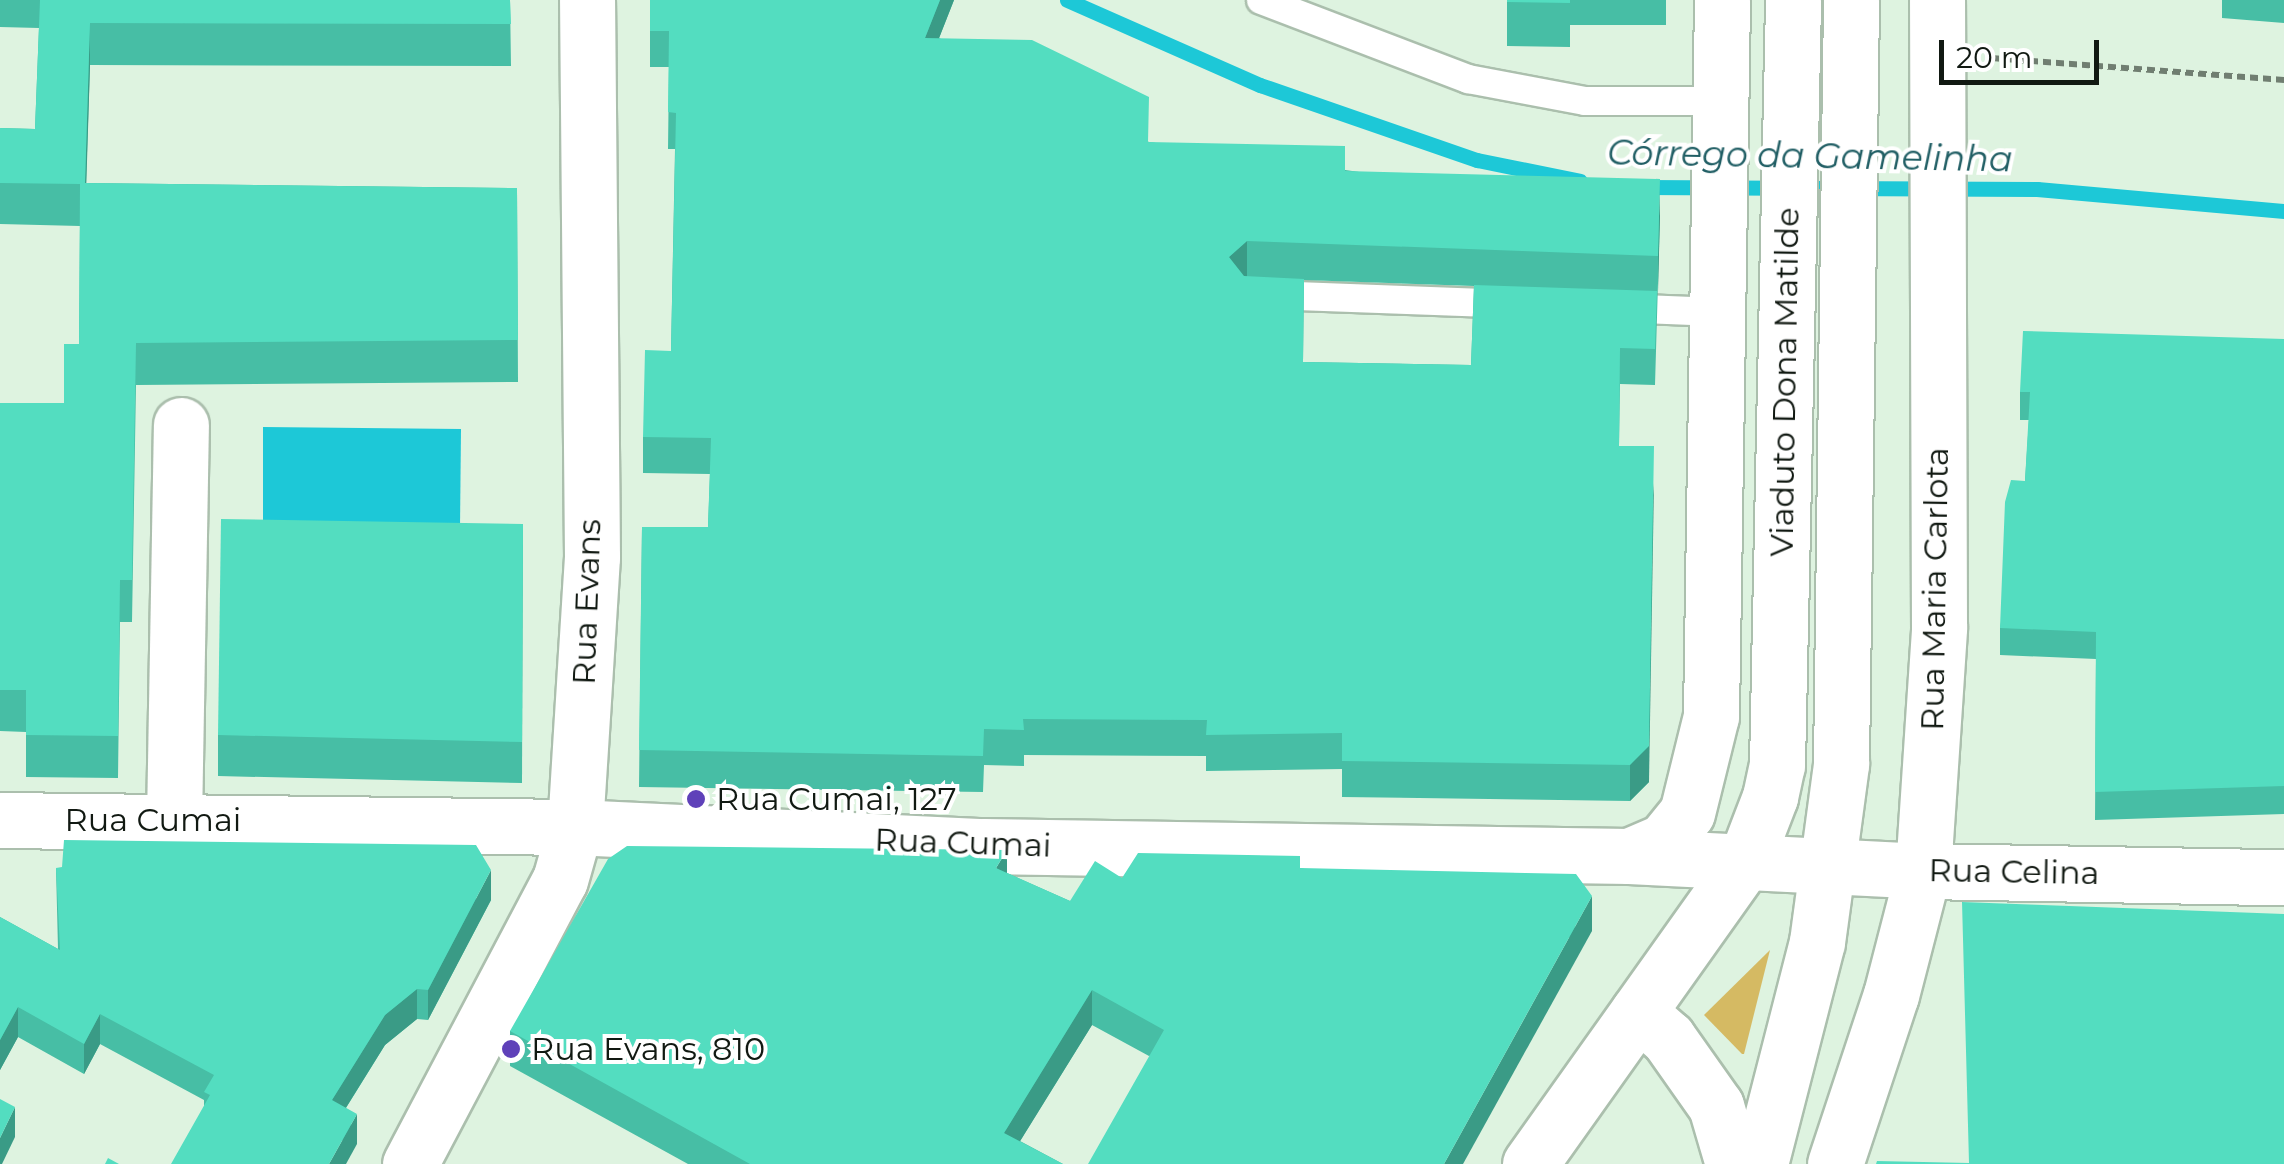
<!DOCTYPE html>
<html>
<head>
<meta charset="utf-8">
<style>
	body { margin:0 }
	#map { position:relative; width:2284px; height:1164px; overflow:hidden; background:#def3e0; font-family:Montserrat,sans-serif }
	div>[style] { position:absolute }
	.green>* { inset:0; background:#d5ba63 }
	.water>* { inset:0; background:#1dc8d7 }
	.stream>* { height:15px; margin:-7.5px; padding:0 7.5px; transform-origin:7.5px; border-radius:7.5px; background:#1dc8d7 }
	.path>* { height:6px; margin-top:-3px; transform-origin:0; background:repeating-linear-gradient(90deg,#707e71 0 8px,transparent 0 13px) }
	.roads { filter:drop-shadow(2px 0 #abbfad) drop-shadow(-2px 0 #abbfad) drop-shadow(0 2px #abbfad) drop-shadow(0 -2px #abbfad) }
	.service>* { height:28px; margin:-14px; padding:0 14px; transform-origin:14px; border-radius:14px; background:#fff }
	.minor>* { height:55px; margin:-27.5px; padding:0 27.5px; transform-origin:27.5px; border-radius:27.5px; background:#fff }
	.tertiary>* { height:55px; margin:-27.5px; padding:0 27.5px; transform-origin:27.5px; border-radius:27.5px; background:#fff }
	.wall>* { inset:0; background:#47bea5 }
	.shaded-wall>* { inset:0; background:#3a9b86 }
	.building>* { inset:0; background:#53ddc0 }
	.dots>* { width:28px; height:28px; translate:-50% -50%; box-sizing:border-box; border:5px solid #fff; border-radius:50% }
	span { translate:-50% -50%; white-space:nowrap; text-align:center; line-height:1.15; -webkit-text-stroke:8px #fff; paint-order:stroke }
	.street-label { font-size:32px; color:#111912 }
	.poi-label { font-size:32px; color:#111912 }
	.left { translate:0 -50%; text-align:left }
	.water-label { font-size:35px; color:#205e64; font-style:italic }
	.scale { position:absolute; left:1939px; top:40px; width:160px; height:45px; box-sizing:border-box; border:5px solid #111912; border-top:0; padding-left:12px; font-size:30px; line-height:35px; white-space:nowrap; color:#111912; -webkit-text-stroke:8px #fff; paint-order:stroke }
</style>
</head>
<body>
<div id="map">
	<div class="green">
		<i style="clip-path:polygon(1770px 950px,1744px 1054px,1742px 1054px,1704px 1015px)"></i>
	</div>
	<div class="water">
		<i style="clip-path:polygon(263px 427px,461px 429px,460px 528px,263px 528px)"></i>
	</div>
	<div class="stream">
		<i style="left:1067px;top:0;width:211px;rotate:23.8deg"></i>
		<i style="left:1260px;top:85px;width:230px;rotate:19.1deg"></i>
		<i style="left:1477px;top:160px;width:105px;rotate:11.5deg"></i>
		<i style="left:1642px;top:187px;width:395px;rotate:0.3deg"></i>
		<i style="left:2037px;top:189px;width:248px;rotate:5.1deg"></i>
	</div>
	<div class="path">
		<i style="left:1991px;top:58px;width:294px;rotate:4.3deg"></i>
	</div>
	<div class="roads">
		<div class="service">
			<i style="left:1261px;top:0;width:222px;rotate:20.9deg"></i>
			<i style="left:1468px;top:79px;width:119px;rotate:10.6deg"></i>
			<i style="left:1585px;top:101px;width:135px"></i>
			<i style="left:1269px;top:295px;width:242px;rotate:2.1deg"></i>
			<i style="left:1618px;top:308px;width:99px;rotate:2.3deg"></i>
		</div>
		<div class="minor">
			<i style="left:174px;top:821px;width:396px;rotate:-89deg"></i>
		</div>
		<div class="tertiary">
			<i style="left:0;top:820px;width:575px;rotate:0.7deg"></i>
			<i style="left:575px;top:827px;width:408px;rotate:2.7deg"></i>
			<i style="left:983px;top:846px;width:646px;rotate:0.89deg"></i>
			<i style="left:1629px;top:856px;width:294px;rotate:2.9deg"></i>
			<i style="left:1923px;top:871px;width:361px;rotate:1deg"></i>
			<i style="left:1629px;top:856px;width:38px;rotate:-23deg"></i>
			<i style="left:1664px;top:841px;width:36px;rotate:-51deg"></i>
			<i style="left:1687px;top:813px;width:100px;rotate:-76.1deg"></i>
			<i style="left:1711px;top:716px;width:716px;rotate:-89.12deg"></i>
			<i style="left:1638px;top:1012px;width:40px;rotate:41deg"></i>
			<i style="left:1668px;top:1038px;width:83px;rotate:54.8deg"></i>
			<i style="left:1716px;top:1106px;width:60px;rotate:73.7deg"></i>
			<i style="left:410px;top:1164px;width:321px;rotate:-62.2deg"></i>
			<i style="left:560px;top:880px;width:55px;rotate:-74.2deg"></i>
			<i style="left:575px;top:827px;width:271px;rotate:-86.4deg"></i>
			<i style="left:592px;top:557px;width:557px;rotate:-90.51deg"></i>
			<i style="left:1530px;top:1164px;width:371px;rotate:-54.6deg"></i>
			<i style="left:1745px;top:862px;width:70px;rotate:-69deg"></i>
			<i style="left:1770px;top:797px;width:33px;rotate:-78deg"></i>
			<i style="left:1777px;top:765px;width:765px;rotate:-88.8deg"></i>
			<i style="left:1760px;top:1164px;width:229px;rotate:-75.6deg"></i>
			<i style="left:1817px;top:942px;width:180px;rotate:-82.3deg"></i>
			<i style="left:1841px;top:764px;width:764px;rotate:-89.25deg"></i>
			<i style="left:1835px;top:1164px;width:178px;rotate:-71.7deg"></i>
			<i style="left:1891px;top:995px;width:128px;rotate:-75.5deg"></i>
			<i style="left:1923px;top:871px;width:245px;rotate:-86.2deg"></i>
			<i style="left:1939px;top:627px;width:627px;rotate:-90.18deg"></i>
		</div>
	</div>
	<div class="wall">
		<i style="clip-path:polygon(0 0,510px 0,511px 66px,90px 65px,86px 183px,517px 188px,518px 382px,136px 385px,132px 622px,120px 622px,118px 778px,26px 777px,26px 732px,0 731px,0 403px,64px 403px,79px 344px,80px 226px,0 224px,0 128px,35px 129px,39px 28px,0 27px)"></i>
		<i style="clip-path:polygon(evenodd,650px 0,954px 0,939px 38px,1149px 142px,1660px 215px,1655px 385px,1620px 384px,1619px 446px,1649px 782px,1630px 801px,1342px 797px,1342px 769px,1206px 771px,1206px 756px,1024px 755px,1024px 766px,984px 765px,983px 792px,639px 787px,642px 527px,708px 527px,710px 474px,643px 473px,643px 437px,671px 351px,675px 149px,668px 149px,669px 67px,650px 67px,650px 0,1304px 280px,1474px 286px,1471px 365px,1303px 362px,1304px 280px)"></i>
		<i style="clip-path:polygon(1507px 0,1666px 0,1666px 25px,1570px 25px,1570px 47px,1507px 46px)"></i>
		<i style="clip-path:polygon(2219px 0,2284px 0,2284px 23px,2222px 18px,2222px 0)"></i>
		<i style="clip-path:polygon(2284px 339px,2284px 814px,2095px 820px,2096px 659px,2000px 655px,2000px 628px,2025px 481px,2029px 420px,2020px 420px,2020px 392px)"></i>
		<i style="clip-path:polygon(523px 524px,522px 783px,218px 776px,218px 735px)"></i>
		<i style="clip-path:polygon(56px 868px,491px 900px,428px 1020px,417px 1019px,385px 1045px,346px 1108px,357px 1144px,204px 1106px,204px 1100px,100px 1044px,84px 1074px,18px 1037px,0 1070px,0 917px,58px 949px)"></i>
		<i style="clip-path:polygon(1300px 868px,1592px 931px,1149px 1056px,1092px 1025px,1020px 1141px,1063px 1164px,688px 1164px,510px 1066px,510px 1031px,1007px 873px,1070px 901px,1122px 878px)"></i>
	</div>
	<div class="shaded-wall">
		<i style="clip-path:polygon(940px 0,954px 0,925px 74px,925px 38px)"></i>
		<i style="clip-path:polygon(90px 23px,90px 65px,85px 225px,85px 183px)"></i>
		<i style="clip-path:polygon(1660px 179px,1660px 215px,1658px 292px,1658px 256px)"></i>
		<i style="clip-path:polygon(1247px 241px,1247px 278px,1229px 293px,1229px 257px)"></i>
		<i style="clip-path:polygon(1654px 483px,1649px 782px,1630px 801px,1630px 765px)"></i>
		<i style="clip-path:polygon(1007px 850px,1007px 884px,996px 868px)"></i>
		<i style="clip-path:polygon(491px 870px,491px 900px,428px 1020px,428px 990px)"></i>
		<i style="clip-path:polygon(1592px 896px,1592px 931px,1463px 1164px,1444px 1164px)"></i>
		<i style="clip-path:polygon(417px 989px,417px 1019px,385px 1045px,332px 1130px,332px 1100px,385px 1015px)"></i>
		<i style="clip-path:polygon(1092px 990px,1092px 1025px,1006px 1164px,1004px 1133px)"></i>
		<i style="clip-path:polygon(18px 1007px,18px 1037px,0 1070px,0 1040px)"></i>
		<i style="clip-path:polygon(100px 1014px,100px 1044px,84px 1074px,84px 1044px)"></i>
		<i style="clip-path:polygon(15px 1107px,15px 1137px,2px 1164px,0 1164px,0 1138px)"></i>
		<i style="clip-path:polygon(357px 1114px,357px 1144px,346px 1164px,329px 1164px)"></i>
	</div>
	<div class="building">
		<i style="clip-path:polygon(40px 0,510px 0,511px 24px,90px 23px,85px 183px,517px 188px,518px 340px,136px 343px,132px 580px,120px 580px,118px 736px,26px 735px,26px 690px,0 690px,0 403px,64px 403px,64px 344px,79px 344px,80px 184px,0 183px,0 128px,35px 129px)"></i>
		<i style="clip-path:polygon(650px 0,940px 0,925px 38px,1032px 40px,1149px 97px,1148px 142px,1345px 146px,1345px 171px,1660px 179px,1658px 256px,1247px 241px,1229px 257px,1244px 276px,1304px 279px,1303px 362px,1471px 365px,1474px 285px,1657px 291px,1655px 349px,1620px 348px,1619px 446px,1654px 446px,1649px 746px,1630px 765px,1342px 761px,1342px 733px,1206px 735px,1207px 720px,1023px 719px,1024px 730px,984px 729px,983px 756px,639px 750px,642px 527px,708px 527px,711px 438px,643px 437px,645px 350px,671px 351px,676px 113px,668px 112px,669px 31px,650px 31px)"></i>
		<i style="clip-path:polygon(1507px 0,1570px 0,1570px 3px,1507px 2px)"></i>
		<i style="clip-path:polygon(2023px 331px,2284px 339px,2284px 786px,2095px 792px,2096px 632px,2000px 628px,2005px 502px,2011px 480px,2025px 481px,2030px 392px,2020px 392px)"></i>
		<i style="clip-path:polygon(221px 519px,523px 524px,522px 742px,218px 735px)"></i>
		<i style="clip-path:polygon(64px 840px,476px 845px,491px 870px,428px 990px,417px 989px,385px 1015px,332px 1100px,357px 1114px,329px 1164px,171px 1164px,210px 1095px,204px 1092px,214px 1075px,100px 1014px,84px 1044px,18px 1007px,0 1040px,0 917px,60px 950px,56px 868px,62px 867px)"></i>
		<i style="clip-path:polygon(627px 846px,1007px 850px,996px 868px,1070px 901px,1095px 861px,1122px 878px,1138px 853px,1300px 856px,1300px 868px,1576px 874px,1592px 896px,1444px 1164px,1088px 1164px,1164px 1030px,1092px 990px,1004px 1133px,1063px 1164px,750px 1164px,510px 1031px,608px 859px)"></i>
		<i style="clip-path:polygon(1962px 902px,2284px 914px,2284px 1164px,1876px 1164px,1877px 1161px,1969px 1163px)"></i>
		<i style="clip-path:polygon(0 1099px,15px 1107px,0 1138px)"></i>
		<i style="clip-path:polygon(108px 1158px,119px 1164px,105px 1164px)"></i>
	</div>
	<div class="dots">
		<i style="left:696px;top:799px;background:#5f41b9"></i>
		<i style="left:511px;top:1049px;background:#5f41b9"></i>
	</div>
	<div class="street-label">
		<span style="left:1785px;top:382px;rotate:-89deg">Viaduto Dona Matilde</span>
		<span style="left:1935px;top:589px;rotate:-89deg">Rua Maria Carlota</span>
		<span style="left:587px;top:602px;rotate:-88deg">Rua Evans</span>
		<span style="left:153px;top:820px">Rua Cumai</span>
		<span style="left:963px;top:843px;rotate:2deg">Rua Cumai</span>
		<span style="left:2014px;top:872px;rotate:1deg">Rua Celina</span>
	</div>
	<div class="poi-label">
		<span class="left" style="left:716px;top:799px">Rua Cumai, 127</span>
		<span class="left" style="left:531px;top:1049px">Rua Evans, 810</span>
	</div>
	<div class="water-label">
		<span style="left:1810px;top:156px;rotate:1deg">Córrego da Gamelinha</span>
	</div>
	<div class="scale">20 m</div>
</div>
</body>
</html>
